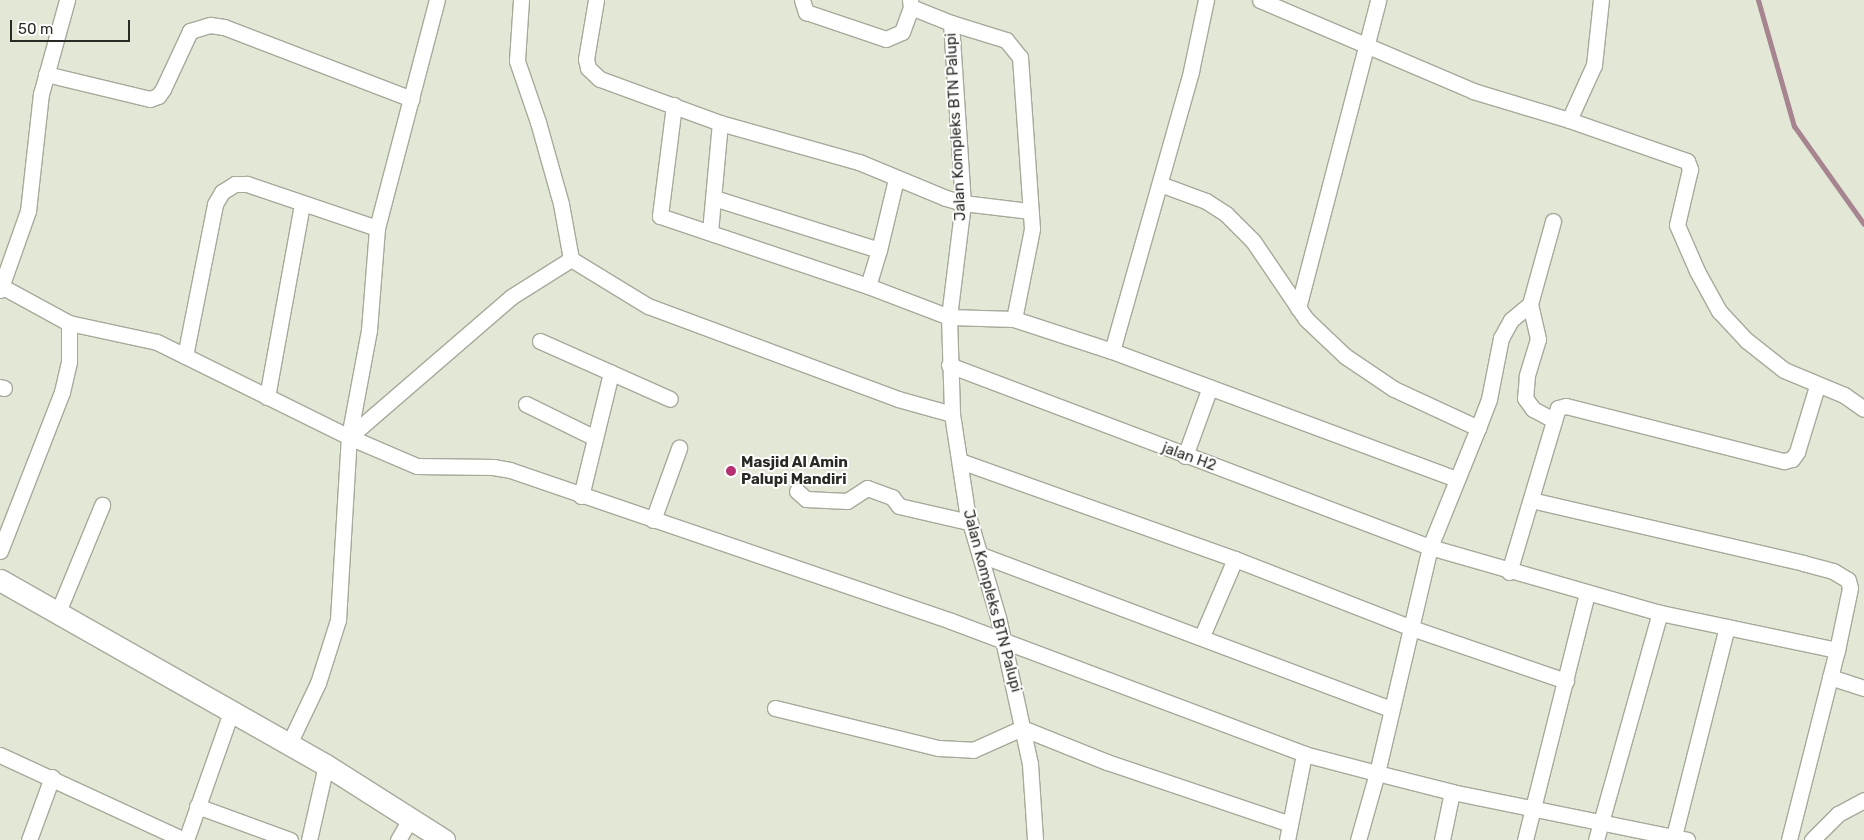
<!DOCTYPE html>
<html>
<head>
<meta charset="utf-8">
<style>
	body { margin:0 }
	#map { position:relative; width:1864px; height:840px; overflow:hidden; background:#e2e7d6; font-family:Rubik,sans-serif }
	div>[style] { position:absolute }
	.stream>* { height:5px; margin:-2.5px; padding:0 2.5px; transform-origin:2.5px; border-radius:2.5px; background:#a68490 }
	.roads { filter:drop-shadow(1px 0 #a5aa9a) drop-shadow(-1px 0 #a5aa9a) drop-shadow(0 1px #a5aa9a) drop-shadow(0 -1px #a5aa9a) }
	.minor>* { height:15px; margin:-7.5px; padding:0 7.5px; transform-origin:7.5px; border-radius:7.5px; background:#fff }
	.secondary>* { height:21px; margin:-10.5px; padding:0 10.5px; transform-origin:10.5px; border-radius:10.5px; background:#fff }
	.dots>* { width:14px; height:14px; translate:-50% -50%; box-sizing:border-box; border:2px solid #fff; border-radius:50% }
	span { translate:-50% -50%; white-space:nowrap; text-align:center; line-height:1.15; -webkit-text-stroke:4px #fff; paint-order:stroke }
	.street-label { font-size:15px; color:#282a24 }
	.poi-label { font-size:15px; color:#282a24; font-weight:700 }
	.left { translate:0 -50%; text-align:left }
	.scale { position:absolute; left:10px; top:20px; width:120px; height:22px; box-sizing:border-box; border:2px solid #282a24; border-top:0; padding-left:6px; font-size:15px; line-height:18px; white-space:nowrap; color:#282a24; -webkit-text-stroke:4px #fff; paint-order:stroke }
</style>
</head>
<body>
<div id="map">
	<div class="stream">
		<i style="left:1758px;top:0;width:131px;rotate:74.1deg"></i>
		<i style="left:1794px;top:126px;width:120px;rotate:54.5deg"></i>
	</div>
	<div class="roads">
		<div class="minor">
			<i style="left:521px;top:0;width:61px;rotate:93.8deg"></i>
			<i style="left:517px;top:61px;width:65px;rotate:71deg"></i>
			<i style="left:538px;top:122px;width:85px;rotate:74.3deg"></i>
			<i style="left:561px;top:204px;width:56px;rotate:79.7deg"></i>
			<i style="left:571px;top:259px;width:90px;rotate:31.4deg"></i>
			<i style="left:648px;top:306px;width:267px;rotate:20.4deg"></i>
			<i style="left:898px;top:399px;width:56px;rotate:15.5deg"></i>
			<i style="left:596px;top:0;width:60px;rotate:99.6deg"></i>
			<i style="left:586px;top:59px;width:9px;rotate:77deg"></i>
			<i style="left:588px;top:68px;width:16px;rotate:43deg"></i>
			<i style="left:600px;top:79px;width:128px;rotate:20.1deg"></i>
			<i style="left:720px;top:123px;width:144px;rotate:15.7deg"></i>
			<i style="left:859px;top:162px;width:94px;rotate:22.5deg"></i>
			<i style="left:946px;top:198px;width:18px;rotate:16deg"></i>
			<i style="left:963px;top:203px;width:66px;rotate:6.9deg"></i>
			<i style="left:802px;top:0;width:13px;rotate:72deg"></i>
			<i style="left:806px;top:12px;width:84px;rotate:18.6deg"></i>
			<i style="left:886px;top:39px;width:17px;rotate:-24deg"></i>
			<i style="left:902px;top:32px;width:27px;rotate:-70deg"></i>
			<i style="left:910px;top:0;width:7px;rotate:82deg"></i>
			<i style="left:911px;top:7px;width:43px;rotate:21.8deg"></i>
			<i style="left:951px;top:23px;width:180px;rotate:86.2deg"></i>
			<i style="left:963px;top:203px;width:115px;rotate:97deg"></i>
			<i style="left:949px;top:317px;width:97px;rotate:88.2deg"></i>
			<i style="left:952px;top:414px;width:99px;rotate:81.3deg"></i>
			<i style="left:967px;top:512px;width:109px;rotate:73.6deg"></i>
			<i style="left:998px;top:617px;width:150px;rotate:77.7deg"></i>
			<i style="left:1030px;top:764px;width:76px;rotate:86.2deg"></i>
			<i style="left:1260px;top:0;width:232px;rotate:23.1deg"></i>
			<i style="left:1473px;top:91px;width:100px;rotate:16.8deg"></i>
			<i style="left:1569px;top:120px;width:125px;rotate:19.2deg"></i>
			<i style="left:1687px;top:161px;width:9px;rotate:69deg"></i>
			<i style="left:1690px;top:169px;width:57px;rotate:103.1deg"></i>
			<i style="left:1677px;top:225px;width:50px;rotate:66.5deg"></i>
			<i style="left:1697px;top:271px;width:46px;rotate:61.2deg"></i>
			<i style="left:1719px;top:311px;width:40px;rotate:47deg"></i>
			<i style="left:1746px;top:340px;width:48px;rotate:38.3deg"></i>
			<i style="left:1784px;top:370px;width:65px;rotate:22.6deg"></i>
			<i style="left:1844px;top:395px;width:24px;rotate:35deg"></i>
			<i style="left:951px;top:23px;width:58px;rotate:17.2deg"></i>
			<i style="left:1006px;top:40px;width:22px;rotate:51deg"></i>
			<i style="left:1020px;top:57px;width:172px;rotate:86deg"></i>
			<i style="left:1032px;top:229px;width:92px;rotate:101.3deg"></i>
			<i style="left:46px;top:74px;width:107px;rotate:13.5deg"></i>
			<i style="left:150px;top:99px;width:9px;rotate:-21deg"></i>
			<i style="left:158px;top:96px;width:9px;rotate:-54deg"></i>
			<i style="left:163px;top:89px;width:64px;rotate:-65deg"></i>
			<i style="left:190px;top:31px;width:21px;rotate:-17deg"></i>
			<i style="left:210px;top:25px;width:14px;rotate:8deg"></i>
			<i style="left:224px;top:27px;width:201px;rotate:21deg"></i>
			<i style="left:674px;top:105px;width:112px;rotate:97.2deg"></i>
			<i style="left:660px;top:216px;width:219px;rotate:18.6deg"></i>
			<i style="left:868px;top:286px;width:87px;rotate:20.9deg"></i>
			<i style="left:949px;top:317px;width:65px;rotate:1.8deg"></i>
			<i style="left:1014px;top:319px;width:103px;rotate:18.1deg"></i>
			<i style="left:1112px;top:351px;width:367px;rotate:20.4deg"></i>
			<i style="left:1569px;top:120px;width:60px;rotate:-65.6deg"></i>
			<i style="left:1594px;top:65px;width:65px;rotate:-83.9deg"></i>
			<i style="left:1160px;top:184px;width:49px;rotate:20.3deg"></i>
			<i style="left:1206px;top:201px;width:24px;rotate:33deg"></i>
			<i style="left:1226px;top:214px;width:38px;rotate:45deg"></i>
			<i style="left:1253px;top:241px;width:94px;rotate:55.8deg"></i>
			<i style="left:1306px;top:319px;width:54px;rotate:43.5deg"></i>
			<i style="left:1345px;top:356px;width:59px;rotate:34deg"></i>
			<i style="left:1394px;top:389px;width:93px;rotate:24.9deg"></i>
			<i style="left:1478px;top:428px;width:128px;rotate:112deg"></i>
			<i style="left:1430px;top:547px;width:232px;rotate:103.2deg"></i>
			<i style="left:1377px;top:773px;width:77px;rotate:14.2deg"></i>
			<i style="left:1452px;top:792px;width:49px;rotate:101.8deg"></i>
			<i style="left:714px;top:198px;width:173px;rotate:17.5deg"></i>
			<i style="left:879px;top:250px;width:73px;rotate:-76.5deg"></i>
			<i style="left:710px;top:232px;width:109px;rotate:-84.8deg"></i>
			<i style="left:1px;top:286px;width:77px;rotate:28.6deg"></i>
			<i style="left:69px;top:323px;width:90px;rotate:12.2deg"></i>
			<i style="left:157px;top:342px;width:214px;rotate:26.3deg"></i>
			<i style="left:349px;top:437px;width:74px;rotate:23.1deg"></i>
			<i style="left:417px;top:466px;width:76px;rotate:0.8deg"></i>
			<i style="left:493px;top:467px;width:17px;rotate:10deg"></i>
			<i style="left:510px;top:470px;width:466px;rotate:18.9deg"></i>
			<i style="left:951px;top:621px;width:377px;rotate:20.6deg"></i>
			<i style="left:1304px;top:754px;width:75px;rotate:14.6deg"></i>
			<i style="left:1377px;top:773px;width:70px;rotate:105.8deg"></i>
			<i style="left:868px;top:286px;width:38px;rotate:-73deg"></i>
			<i style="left:0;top:290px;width:84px;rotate:-70.5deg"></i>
			<i style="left:28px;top:211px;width:118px;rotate:-83.7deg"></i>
			<i style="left:41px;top:94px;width:98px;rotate:-74.5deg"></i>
			<i style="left:1530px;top:304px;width:36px;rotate:77deg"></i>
			<i style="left:1538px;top:339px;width:39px;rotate:107deg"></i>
			<i style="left:1527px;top:376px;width:22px;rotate:95deg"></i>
			<i style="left:1525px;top:398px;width:14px;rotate:54deg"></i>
			<i style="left:1533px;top:409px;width:24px;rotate:28deg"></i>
			<i style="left:1298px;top:308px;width:318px;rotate:-75.4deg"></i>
			<i style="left:540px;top:341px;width:142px;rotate:24deg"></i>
			<i style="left:1112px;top:351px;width:291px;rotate:-74.2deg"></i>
			<i style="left:1191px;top:71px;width:73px;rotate:-78.1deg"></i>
			<i style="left:185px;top:356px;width:155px;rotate:-78.8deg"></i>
			<i style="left:215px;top:204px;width:14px;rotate:-60deg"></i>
			<i style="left:222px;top:192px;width:15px;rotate:-32deg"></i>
			<i style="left:235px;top:184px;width:12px"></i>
			<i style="left:247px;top:184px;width:137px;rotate:18.7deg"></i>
			<i style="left:949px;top:365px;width:514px;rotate:20.73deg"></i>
			<i style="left:1430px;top:547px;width:239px;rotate:16deg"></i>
			<i style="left:1660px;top:613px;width:181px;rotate:11.8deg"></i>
			<i style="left:0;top:387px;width:4px;rotate:14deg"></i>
			<i style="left:267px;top:397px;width:196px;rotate:-79.7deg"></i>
			<i style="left:526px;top:404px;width:77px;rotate:26.2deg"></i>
			<i style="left:1478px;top:428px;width:31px;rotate:-69deg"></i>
			<i style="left:1489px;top:399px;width:62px;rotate:-78.9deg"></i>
			<i style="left:1501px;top:338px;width:21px;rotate:-61deg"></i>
			<i style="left:1511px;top:320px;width:25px;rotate:-40deg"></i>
			<i style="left:1530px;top:304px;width:86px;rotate:-74.5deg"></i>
			<i style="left:349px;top:437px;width:214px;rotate:-40.8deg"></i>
			<i style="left:511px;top:297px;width:71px;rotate:-32.3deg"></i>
			<i style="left:1185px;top:456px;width:73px;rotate:-70.1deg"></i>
			<i style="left:960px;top:461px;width:292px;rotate:19.6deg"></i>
			<i style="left:1235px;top:559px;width:187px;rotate:21.3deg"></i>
			<i style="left:1409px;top:627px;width:166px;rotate:19deg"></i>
			<i style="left:797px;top:491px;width:12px;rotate:42deg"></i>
			<i style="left:806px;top:499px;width:41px;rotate:2.8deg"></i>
			<i style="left:847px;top:501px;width:24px;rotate:-33deg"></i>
			<i style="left:867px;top:488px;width:27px;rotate:20deg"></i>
			<i style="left:892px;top:497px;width:11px;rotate:52deg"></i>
			<i style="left:899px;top:506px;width:72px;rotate:12.9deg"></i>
			<i style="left:581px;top:496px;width:127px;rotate:-76.3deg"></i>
			<i style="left:1531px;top:500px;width:279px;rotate:13deg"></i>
			<i style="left:1803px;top:563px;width:31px;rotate:15deg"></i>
			<i style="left:1833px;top:571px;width:17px;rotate:31deg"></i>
			<i style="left:1848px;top:580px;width:8px;rotate:76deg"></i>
			<i style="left:1850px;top:588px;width:63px;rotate:101.8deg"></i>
			<i style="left:1837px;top:650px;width:196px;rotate:104.2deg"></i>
			<i style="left:653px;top:520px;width:77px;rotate:-70.1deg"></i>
			<i style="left:0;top:551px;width:171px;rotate:-68.7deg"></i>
			<i style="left:62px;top:392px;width:31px;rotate:-77deg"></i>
			<i style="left:69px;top:362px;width:39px;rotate:-90deg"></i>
			<i style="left:981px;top:555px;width:438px;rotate:20.6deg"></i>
			<i style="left:1509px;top:572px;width:171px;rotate:-73.4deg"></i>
			<i style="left:1558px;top:408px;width:8px;rotate:-14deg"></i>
			<i style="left:1566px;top:406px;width:225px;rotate:14.2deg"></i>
			<i style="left:1784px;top:461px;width:8px;rotate:-14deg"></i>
			<i style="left:1792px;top:459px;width:9px;rotate:-54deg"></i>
			<i style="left:1797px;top:452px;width:69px;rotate:-73.1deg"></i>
			<i style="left:58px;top:612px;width:116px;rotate:-67.6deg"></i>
			<i style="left:1202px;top:636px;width:84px;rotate:-66.8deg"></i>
			<i style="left:1830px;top:677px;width:36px;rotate:18deg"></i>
			<i style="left:775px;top:708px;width:168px;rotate:13.8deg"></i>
			<i style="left:938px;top:748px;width:35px;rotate:3deg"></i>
			<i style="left:973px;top:750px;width:54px;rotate:-24.2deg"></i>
			<i style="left:1022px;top:728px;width:92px;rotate:21.8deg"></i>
			<i style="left:1107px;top:762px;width:193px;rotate:18.7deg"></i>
			<i style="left:289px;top:744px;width:68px;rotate:-64.6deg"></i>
			<i style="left:318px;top:683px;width:66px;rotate:-72.4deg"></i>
			<i style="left:338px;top:620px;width:183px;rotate:-86.6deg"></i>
			<i style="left:349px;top:437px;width:109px;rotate:-79.4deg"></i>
			<i style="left:369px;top:330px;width:102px;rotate:-85.5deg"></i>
			<i style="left:377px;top:228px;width:236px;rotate:-75.3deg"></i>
			<i style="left:0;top:755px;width:203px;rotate:24.8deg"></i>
			<i style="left:1452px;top:792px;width:240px;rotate:11.5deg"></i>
			<i style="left:197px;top:806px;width:99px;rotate:20.1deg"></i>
			<i style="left:29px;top:840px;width:67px;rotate:-69.9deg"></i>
			<i style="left:186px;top:840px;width:136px;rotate:-70.6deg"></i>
			<i style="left:309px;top:840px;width:77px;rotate:-77.2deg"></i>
			<i style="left:398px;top:840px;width:24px;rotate:-60deg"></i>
			<i style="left:1287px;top:840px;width:88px;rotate:-78.8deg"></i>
			<i style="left:1525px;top:840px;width:254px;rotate:-75.9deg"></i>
			<i style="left:1596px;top:840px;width:236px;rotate:-74.3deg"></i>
			<i style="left:1673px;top:840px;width:220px;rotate:-75.8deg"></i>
			<i style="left:1812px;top:840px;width:37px;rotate:-45deg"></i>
			<i style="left:1838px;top:814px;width:30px;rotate:-28deg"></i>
		</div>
		<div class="secondary">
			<i style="left:0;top:580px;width:375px;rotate:29.6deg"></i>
			<i style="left:326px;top:765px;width:140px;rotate:32.4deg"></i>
		</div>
	</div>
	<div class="dots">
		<i style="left:731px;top:471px;background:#b62f71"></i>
	</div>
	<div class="street-label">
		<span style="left:956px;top:127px;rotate:-93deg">Jalan Kompleks BTN Palupi</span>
		<span style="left:1189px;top:457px;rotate:20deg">jalan H2</span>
		<span style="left:992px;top:601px;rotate:75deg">Jalan Kompleks BTN Palupi</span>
	</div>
	<div class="poi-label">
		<span class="left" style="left:741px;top:471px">Masjid Al Amin<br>Palupi Mandiri</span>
	</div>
	<div class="scale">50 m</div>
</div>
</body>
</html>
